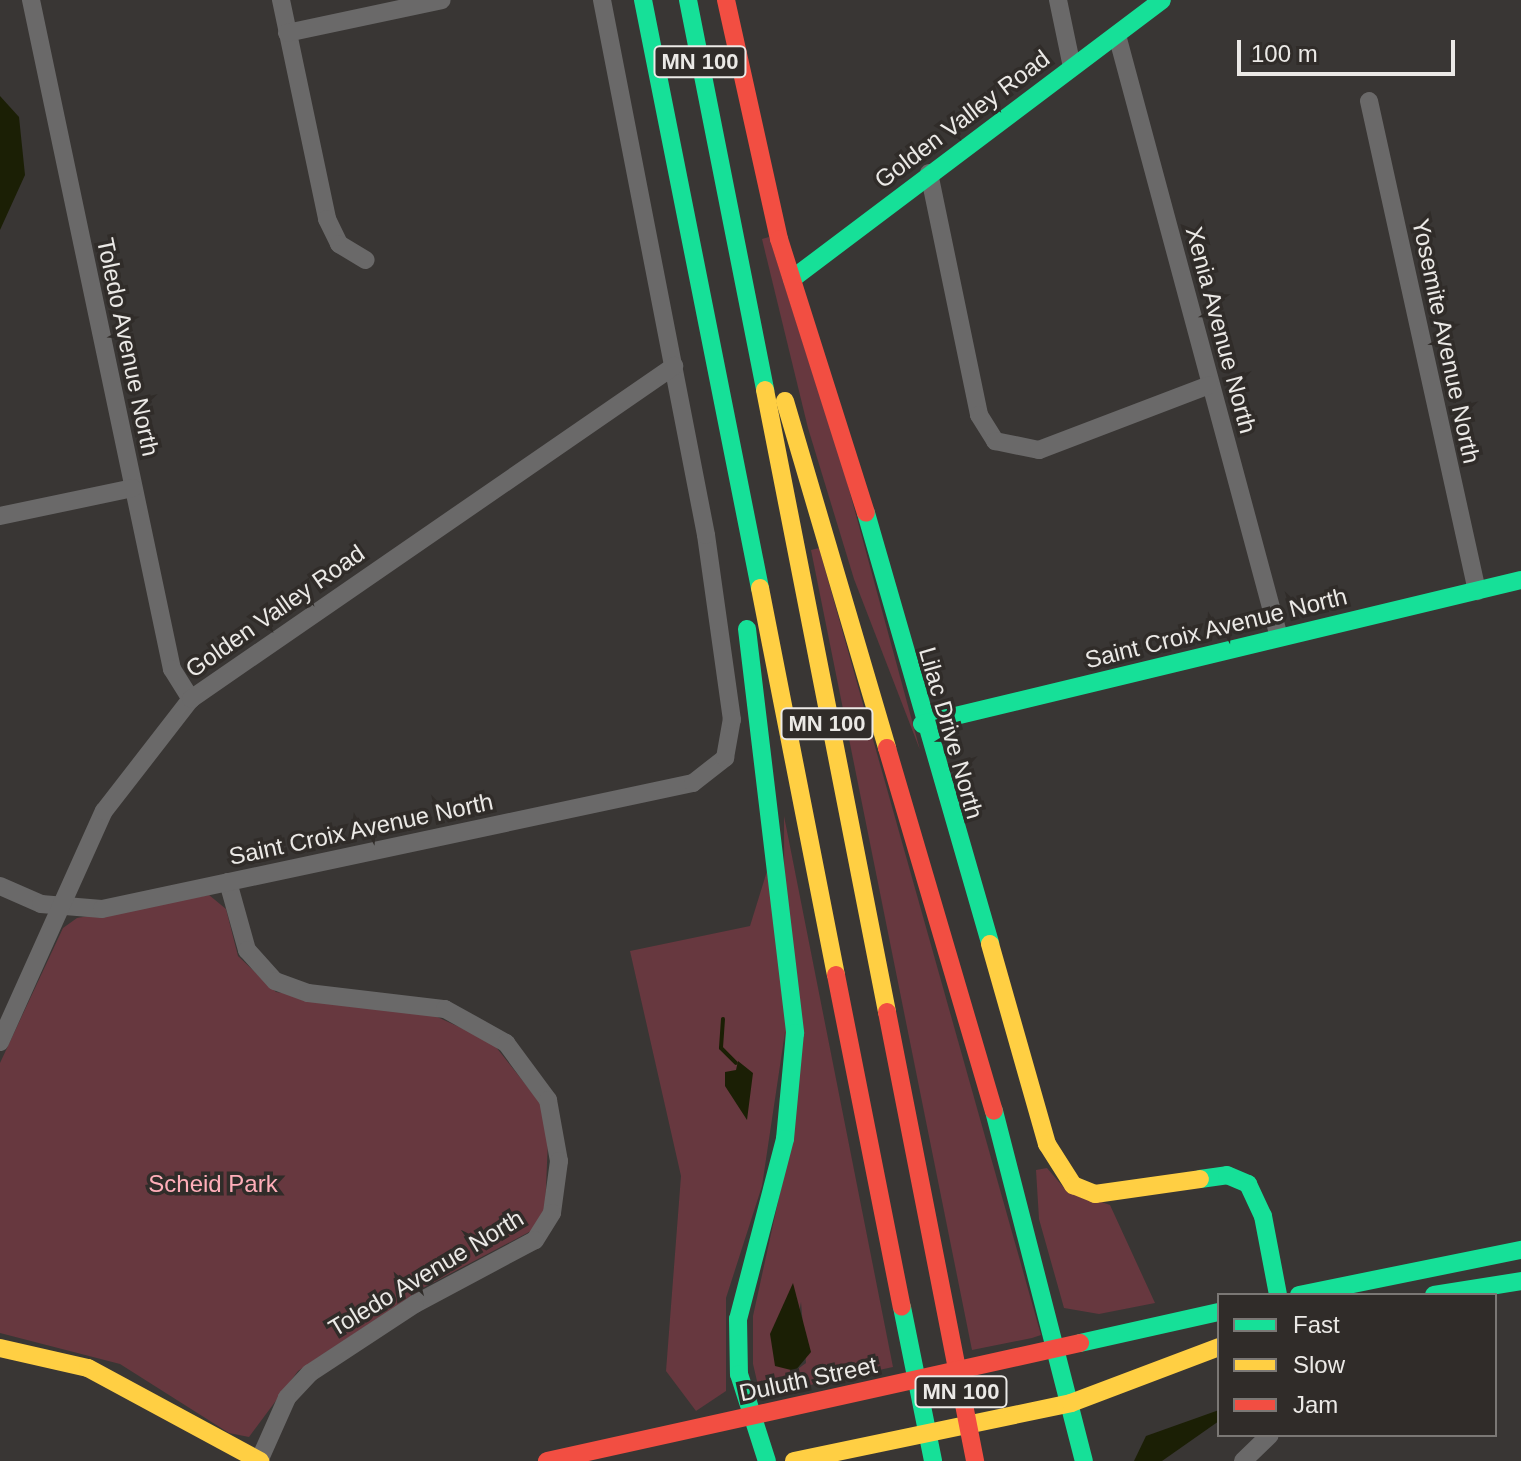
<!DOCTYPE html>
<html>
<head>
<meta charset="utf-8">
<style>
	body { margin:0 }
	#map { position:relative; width:1521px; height:1461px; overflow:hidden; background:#393634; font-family:Arial,sans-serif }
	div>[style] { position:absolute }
	.green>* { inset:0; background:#67383f }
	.water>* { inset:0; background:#1b1f05 }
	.stream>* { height:4px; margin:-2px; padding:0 2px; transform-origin:2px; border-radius:2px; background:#1b1f05 }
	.street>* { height:18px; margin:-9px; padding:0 9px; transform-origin:9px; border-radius:9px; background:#6a6969 }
	.fast>* { height:18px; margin:-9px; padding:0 9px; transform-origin:9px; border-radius:9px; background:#16e098 }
	.slow>* { height:18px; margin:-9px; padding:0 9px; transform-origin:9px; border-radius:9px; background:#ffcf43 }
	.jam>* { height:18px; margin:-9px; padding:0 9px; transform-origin:9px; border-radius:9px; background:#f24e42 }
	span { translate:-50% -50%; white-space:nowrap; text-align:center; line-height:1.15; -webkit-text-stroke:7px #302c29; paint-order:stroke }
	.shield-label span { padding:2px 6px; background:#302c29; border:2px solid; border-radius:6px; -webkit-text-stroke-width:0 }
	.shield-label { font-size:22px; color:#ebe9e6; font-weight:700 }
	.street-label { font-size:24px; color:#ebe9e6 }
	.park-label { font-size:24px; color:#ffaeb9 }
	.legend { position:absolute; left:1217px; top:1293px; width:280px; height:144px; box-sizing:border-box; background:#302c29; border:2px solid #7b7875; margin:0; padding:10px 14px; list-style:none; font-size:24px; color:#ebe9e6 }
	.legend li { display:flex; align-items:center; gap:16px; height:40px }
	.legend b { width:40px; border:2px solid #7b7875 }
	.scale { position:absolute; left:1237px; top:40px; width:218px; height:36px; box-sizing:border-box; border:4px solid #ebe9e6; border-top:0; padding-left:10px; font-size:24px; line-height:28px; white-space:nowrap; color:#ebe9e6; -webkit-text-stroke:6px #302c29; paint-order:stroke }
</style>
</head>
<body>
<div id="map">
	<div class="green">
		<i style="clip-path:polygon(769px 237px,844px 471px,920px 750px,854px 579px,808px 428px,762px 239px)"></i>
		<i style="clip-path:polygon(819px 548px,1041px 1335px,1032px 1338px,972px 1350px,811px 550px)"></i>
		<i style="clip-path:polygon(evenodd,784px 816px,893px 1367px,769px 1394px,760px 1394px,753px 1364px,753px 1316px,785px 1170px,784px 816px,801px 1302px,806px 1363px,795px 1371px,790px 1368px,801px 1302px)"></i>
		<i style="clip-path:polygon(767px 871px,788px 1012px,762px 1186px,726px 1298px,726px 1391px,696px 1411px,666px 1371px,681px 1176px,630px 951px,750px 926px)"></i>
		<i style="clip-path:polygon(209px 895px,226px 909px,238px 956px,276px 992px,433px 1015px,492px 1042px,542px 1105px,548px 1140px,545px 1211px,531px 1231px,423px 1288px,298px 1371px,249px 1437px,229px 1433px,120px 1364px,0 1333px,0 1063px,63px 928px,77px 918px)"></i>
		<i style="clip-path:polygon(1047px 1168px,1065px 1189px,1110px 1205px,1155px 1303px,1099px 1314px,1064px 1308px,1039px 1219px,1036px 1170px)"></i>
	</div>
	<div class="water">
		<i style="clip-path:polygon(0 96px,19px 117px,25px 175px,0 230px)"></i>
		<i style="clip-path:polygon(738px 1061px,753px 1073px,747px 1120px,725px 1086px,725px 1072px,736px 1070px)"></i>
		<i style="clip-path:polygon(793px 1283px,811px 1352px,795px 1371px,775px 1366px,770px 1334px)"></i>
		<i style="clip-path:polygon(1219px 1410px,1219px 1421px,1162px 1461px,1134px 1461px,1146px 1436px)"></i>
	</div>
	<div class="stream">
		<i style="left:723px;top:1019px;width:29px;rotate:94deg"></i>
		<i style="left:721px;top:1048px;width:21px;rotate:45deg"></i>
	</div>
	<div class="street">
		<i style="left:31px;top:0;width:684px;rotate:78.1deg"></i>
		<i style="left:172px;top:669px;width:36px;rotate:58deg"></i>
		<i style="left:281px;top:0;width:224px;rotate:78.1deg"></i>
		<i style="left:327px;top:219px;width:28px;rotate:64deg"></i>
		<i style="left:339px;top:244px;width:31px;rotate:31deg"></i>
		<i style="left:1058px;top:0;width:68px;rotate:78.2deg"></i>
		<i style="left:287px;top:33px;width:158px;rotate:-12deg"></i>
		<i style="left:1117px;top:35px;width:623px;rotate:74.94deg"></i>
		<i style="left:1369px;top:101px;width:502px;rotate:77.57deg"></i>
		<i style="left:929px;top:173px;width:247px;rotate:78.3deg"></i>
		<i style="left:979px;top:415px;width:31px;rotate:58deg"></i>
		<i style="left:995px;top:441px;width:45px;rotate:11.6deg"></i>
		<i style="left:1039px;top:450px;width:182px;rotate:-20.9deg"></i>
		<i style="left:0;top:516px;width:136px;rotate:-11.9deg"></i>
		<i style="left:228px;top:882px;width:71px;rotate:74.4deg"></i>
		<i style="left:247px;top:950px;width:42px;rotate:47.9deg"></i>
		<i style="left:275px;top:981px;width:35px;rotate:20deg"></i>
		<i style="left:308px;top:993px;width:138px;rotate:6.7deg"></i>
		<i style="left:445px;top:1009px;width:70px;rotate:29.1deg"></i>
		<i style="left:506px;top:1043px;width:71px;rotate:53.6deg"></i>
		<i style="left:548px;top:1100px;width:62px;rotate:79.8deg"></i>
		<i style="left:559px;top:1161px;width:52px;rotate:97.7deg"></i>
		<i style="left:552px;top:1213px;width:32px;rotate:122deg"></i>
		<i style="left:535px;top:1240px;width:136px;rotate:151.9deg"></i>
		<i style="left:415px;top:1304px;width:126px;rotate:146.7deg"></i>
		<i style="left:310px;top:1373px;width:34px;rotate:133deg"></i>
		<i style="left:287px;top:1398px;width:69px;rotate:114deg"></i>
		<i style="left:0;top:886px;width:45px;rotate:23.7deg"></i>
		<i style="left:41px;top:904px;width:61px;rotate:4.7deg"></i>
		<i style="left:102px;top:909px;width:604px;rotate:-12.04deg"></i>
		<i style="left:693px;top:783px;width:41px;rotate:-38deg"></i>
		<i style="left:725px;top:758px;width:39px;rotate:-80deg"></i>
		<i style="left:732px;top:720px;width:187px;rotate:-98deg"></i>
		<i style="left:706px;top:535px;width:545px;rotate:-101deg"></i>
		<i style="left:0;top:1042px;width:253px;rotate:-65.8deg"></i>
		<i style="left:104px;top:811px;width:142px;rotate:-52.2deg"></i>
		<i style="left:191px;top:699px;width:587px;rotate:-34.58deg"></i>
		<i style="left:1243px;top:1461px;width:37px;rotate:-44deg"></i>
	</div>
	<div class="fast">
		<i style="left:643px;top:0;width:600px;rotate:78.75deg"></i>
		<i style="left:688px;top:0;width:398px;rotate:78.8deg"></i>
		<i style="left:792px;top:279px;width:463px;rotate:-37deg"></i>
		<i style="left:866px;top:513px;width:448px;rotate:73.9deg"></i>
		<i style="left:747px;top:629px;width:407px;rotate:83.2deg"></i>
		<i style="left:795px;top:1033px;width:106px;rotate:95.4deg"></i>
		<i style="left:785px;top:1139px;width:186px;rotate:104.6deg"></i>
		<i style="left:738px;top:1319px;width:55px;rotate:89deg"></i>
		<i style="left:739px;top:1374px;width:91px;rotate:72.2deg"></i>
		<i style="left:922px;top:724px;width:616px;rotate:-13.52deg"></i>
		<i style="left:994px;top:1111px;width:361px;rotate:75.6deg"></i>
		<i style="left:1200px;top:1179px;width:27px;rotate:-8deg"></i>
		<i style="left:1227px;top:1175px;width:23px;rotate:23deg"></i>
		<i style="left:1248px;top:1184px;width:35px;rotate:65deg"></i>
		<i style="left:1263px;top:1216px;width:80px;rotate:79.2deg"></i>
		<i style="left:1299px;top:1295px;width:227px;rotate:-11.5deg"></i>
		<i style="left:1434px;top:1295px;width:88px;rotate:-9.1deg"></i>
		<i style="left:902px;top:1307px;width:157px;rotate:78.6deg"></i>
		<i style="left:1080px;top:1343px;width:142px;rotate:-12.6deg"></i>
	</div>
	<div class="slow">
		<i style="left:765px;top:390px;width:634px;rotate:78.9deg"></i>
		<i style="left:785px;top:401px;width:362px;rotate:73.6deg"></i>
		<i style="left:760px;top:588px;width:394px;rotate:78.9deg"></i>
		<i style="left:990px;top:944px;width:208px;rotate:74.1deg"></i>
		<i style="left:1047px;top:1144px;width:49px;rotate:57.6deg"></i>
		<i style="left:1073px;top:1185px;width:24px;rotate:22deg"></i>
		<i style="left:1095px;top:1194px;width:106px;rotate:-8.1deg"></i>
		<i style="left:0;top:1348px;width:90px;rotate:12.8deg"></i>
		<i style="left:88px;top:1368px;width:196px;rotate:28.4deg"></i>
		<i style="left:794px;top:1461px;width:283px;rotate:-11.8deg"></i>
		<i style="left:1071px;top:1403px;width:158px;rotate:-20.7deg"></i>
	</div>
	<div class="jam">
		<i style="left:726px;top:0;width:245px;rotate:77.5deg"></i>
		<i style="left:779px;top:239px;width:287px;rotate:72.4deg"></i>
		<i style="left:887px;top:748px;width:378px;rotate:73.6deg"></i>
		<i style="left:836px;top:975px;width:338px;rotate:78.8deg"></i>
		<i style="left:887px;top:1012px;width:458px;rotate:78.9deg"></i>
		<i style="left:547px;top:1461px;width:546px;rotate:-12.48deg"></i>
	</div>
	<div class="shield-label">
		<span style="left:700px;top:62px">MN 100</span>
		<span style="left:827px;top:724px">MN 100</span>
		<span style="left:961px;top:1392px">MN 100</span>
	</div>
	<div class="street-label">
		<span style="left:962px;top:119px;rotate:-37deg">Golden Valley Road</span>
		<span style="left:1221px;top:330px;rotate:75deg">Xenia Avenue North</span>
		<span style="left:1446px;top:341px;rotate:78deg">Yosemite Avenue North</span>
		<span style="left:128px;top:347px;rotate:78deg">Toledo Avenue North</span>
		<span style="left:275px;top:611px;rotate:-35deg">Golden Valley Road</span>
		<span style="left:1216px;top:628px;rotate:-14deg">Saint Croix Avenue North</span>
		<span style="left:951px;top:733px;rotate:74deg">Lilac Drive North</span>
		<span style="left:361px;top:829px;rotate:-12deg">Saint Croix Avenue North</span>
		<span style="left:426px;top:1273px;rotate:-31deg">Toledo Avenue North</span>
		<span style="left:808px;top:1379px;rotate:-12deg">Duluth Street</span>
	</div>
	<div class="park-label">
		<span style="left:213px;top:1184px">Scheid Park</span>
	</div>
	<ul class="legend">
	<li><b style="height:10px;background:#16e098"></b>Fast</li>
	<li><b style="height:10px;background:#ffcf43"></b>Slow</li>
	<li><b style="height:10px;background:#f24e42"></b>Jam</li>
	</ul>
	<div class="scale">100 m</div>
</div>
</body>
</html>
